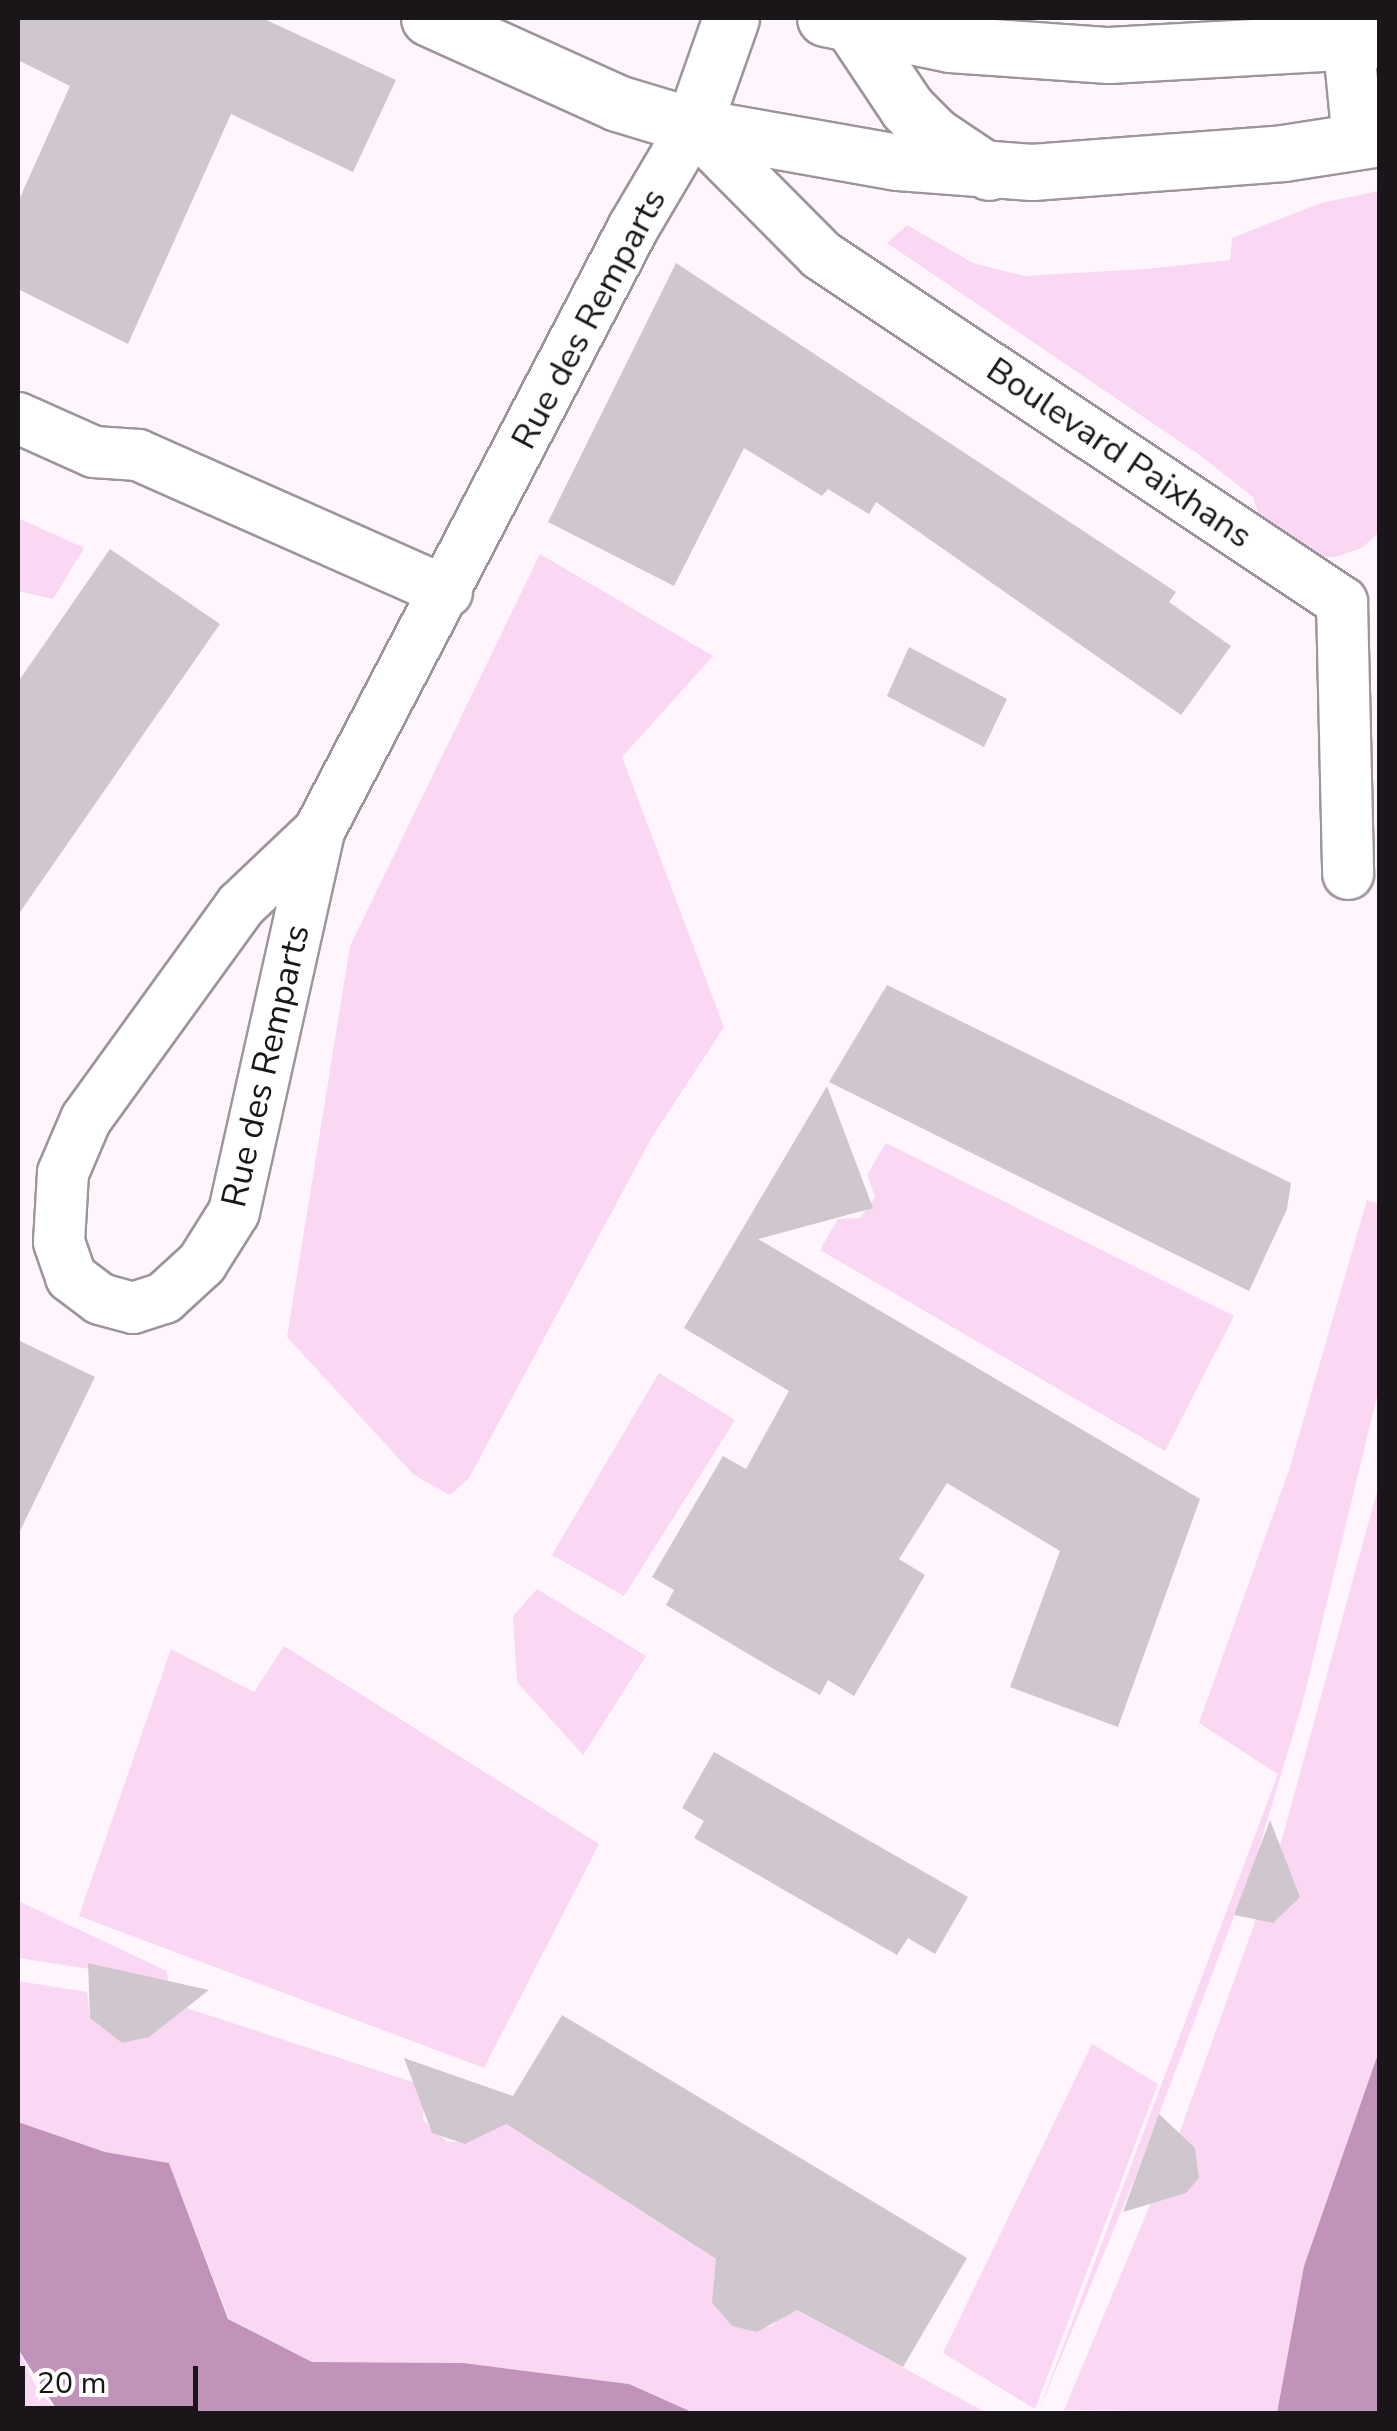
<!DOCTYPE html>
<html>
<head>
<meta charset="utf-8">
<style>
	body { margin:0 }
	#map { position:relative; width:1397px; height:2431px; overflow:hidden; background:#fef6fc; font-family:"Nunito Sans",sans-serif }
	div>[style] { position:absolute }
	.green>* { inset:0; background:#fad7f3 }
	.water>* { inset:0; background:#c193b8 }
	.building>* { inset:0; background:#d0c6cd }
	.roads { filter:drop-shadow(2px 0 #9e949b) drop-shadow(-2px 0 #9e949b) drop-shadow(0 2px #9e949b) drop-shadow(0 -2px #9e949b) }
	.minor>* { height:50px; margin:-25px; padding:0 25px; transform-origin:25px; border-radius:25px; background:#fff }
	.tertiary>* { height:55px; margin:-27.5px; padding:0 27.5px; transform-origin:27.5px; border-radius:27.5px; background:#fff }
	.primary>* { height:55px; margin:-27.5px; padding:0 27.5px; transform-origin:27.5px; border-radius:27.5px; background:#fff }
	span { translate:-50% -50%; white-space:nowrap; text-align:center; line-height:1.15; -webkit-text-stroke:9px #fff; paint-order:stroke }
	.street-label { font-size:35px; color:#191518 }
	.frame { position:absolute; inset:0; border:20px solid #191518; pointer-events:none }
	.scale { position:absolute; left:20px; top:2366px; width:178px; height:45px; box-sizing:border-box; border:5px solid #191518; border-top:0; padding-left:12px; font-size:30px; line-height:35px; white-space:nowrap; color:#191518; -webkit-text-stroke:8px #fff; paint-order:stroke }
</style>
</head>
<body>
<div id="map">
	<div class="green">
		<i style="clip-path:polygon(1379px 191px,1379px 532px,1362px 548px,1335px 557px,1315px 556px,1260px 521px,1253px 497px,1201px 456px,887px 243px,907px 225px,973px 263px,1024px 276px,1146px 269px,1230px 260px,1232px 238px,1321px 203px)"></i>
		<i style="clip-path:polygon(18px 518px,84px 548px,53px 599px,18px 591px)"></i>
		<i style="clip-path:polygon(540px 554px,713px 656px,622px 757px,724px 1027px,652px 1137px,469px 1478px,450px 1495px,414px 1475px,287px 1337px,350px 946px)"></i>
		<i style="clip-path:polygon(886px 1143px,1234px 1316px,1165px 1451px,820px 1250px,838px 1219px,860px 1218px,875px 1197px,867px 1175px)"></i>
		<i style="clip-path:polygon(1367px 1200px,1379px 1204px,1379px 1388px,1303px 1701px,1256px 1858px,1135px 2178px,1038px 2413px,1278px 1774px,1199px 1723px,1289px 1470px)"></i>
		<i style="clip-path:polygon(659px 1373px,735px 1420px,624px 1596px,552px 1555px)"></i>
		<i style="clip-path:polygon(1379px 1484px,1379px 2051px,1304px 2266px,1277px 2413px,1064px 2410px,1156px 2191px,1186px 2193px,1199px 2178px,1195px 2148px,1178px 2137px,1256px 1919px,1273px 1923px,1298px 1892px,1287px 1865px,1276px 1861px)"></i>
		<i style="clip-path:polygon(537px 1589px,646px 1656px,583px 1755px,517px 1682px,513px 1616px)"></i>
		<i style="clip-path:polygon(284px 1646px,599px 1844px,484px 2068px,79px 1916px,171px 1649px,254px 1692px)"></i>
		<i style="clip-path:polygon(18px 1901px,167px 1971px,168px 1981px,18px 1958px)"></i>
		<i style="clip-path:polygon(18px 1981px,87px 1992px,90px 2018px,122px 2043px,161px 2028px,171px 2003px,425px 2086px,423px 2120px,447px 2142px,472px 2141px,496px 2118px,720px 2262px,712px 2303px,732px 2326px,771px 2327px,791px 2307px,987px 2413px,694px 2413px,629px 2384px,463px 2363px,312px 2362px,229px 2319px,169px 2163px,105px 2152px,18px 2122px)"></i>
		<i style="clip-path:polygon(1092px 2044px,1158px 2084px,1035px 2409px,943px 2353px)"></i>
		<i style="clip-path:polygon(18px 2349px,38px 2391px,59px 2413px,18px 2413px)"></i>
	</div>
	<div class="water">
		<i style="clip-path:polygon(1379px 2051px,1379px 2413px,1277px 2413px,1304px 2266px)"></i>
		<i style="clip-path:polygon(18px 2122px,105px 2152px,169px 2163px,228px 2319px,312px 2362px,463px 2363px,629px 2384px,694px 2413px,59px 2413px,18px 2349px)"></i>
	</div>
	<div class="building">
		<i style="clip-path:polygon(18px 18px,262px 18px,396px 80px,353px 172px,231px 114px,128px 344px,18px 289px,18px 202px,70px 86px,18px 60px)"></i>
		<i style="clip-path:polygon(676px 263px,1176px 592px,1169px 602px,1231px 646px,1181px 715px,876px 502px,869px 514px,828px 489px,822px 496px,744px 448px,674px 586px,548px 522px)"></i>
		<i style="clip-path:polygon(110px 549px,220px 624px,18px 915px,18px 682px)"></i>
		<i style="clip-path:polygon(909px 647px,1007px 699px,984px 747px,887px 696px)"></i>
		<i style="clip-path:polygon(887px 985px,1291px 1183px,1287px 1209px,1249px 1291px,829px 1082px)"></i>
		<i style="clip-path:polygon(827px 1086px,873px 1208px,758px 1239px,1200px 1499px,1118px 1727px,1010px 1687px,1060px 1551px,947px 1483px,899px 1559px,925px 1575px,854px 1696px,828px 1680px,820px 1695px,772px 1668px,666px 1605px,674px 1590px,652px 1577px,723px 1456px,746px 1469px,789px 1391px,684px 1328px)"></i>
		<i style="clip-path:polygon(18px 1340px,95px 1377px,18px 1535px)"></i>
		<i style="clip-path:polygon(714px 1752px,968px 1897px,935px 1954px,908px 1938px,897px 1955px,694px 1838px,704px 1821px,682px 1808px)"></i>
		<i style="clip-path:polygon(1270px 1820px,1300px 1897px,1273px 1923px,1234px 1915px)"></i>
		<i style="clip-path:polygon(88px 1963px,209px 1990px,149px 2037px,122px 2043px,90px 2018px)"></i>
		<i style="clip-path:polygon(562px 2015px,967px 2258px,903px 2367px,797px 2310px,757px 2332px,732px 2326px,712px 2303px,716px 2259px,506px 2124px,465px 2144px,432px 2133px,404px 2058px,513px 2096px)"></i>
		<i style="clip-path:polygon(1159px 2114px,1195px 2148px,1199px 2178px,1186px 2193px,1123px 2212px)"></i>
	</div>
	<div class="roads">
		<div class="minor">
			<i style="left:1346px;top:18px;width:124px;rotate:84.4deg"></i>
			<i style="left:18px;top:418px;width:83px;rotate:24.1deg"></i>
			<i style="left:94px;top:452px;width:44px;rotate:3.9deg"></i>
			<i style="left:138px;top:455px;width:338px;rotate:23.9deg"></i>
			<i style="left:319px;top:831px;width:108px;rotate:136.5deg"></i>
			<i style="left:241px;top:905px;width:264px;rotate:125.9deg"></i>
			<i style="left:86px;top:1119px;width:59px;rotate:113.1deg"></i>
			<i style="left:63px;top:1173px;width:69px;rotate:93.3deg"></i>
			<i style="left:59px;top:1242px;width:37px;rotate:71deg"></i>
			<i style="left:71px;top:1277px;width:36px;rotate:37deg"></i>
			<i style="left:100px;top:1299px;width:34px;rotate:15deg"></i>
			<i style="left:133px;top:1308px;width:33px;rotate:-18deg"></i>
			<i style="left:164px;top:1298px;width:52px;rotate:-42.6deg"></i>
			<i style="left:202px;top:1263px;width:60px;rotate:-57.9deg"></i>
			<i style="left:234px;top:1212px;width:390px;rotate:-77.4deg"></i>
			<i style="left:319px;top:831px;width:680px;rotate:-62.49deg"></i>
			<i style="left:633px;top:228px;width:118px;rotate:-59.5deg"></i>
			<i style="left:693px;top:126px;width:182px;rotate:45.2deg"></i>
			<i style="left:821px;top:255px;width:626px;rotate:33.66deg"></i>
			<i style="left:1342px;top:602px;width:272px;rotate:88.7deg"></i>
		</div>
		<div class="tertiary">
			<i style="left:847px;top:18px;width:108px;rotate:56.3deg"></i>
			<i style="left:907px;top:108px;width:38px;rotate:45deg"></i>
			<i style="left:934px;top:135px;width:66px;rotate:33.9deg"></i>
		</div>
		<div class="primary">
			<i style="left:429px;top:18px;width:206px;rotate:24.3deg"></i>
			<i style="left:617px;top:103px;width:79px;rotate:16.8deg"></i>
			<i style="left:693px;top:126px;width:208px;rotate:10deg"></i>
			<i style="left:898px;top:162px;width:134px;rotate:4.3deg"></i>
			<i style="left:1032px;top:172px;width:252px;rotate:-4.3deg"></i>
			<i style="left:1283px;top:153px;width:98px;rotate:-8.8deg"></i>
			<i style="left:825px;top:18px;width:128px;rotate:11.7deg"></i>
			<i style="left:950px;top:44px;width:159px;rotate:4deg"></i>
			<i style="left:1109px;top:55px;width:271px;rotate:-3.2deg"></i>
			<i style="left:693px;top:126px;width:114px;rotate:-70.6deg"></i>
		</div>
	</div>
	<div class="street-label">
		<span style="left:589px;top:319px;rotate:-62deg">Rue des Remparts</span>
		<span style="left:1119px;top:453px;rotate:34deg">Boulevard Paixhans</span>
		<span style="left:266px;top:1066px;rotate:-77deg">Rue des Remparts</span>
	</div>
	<div class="frame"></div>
	<div class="scale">20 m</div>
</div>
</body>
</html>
